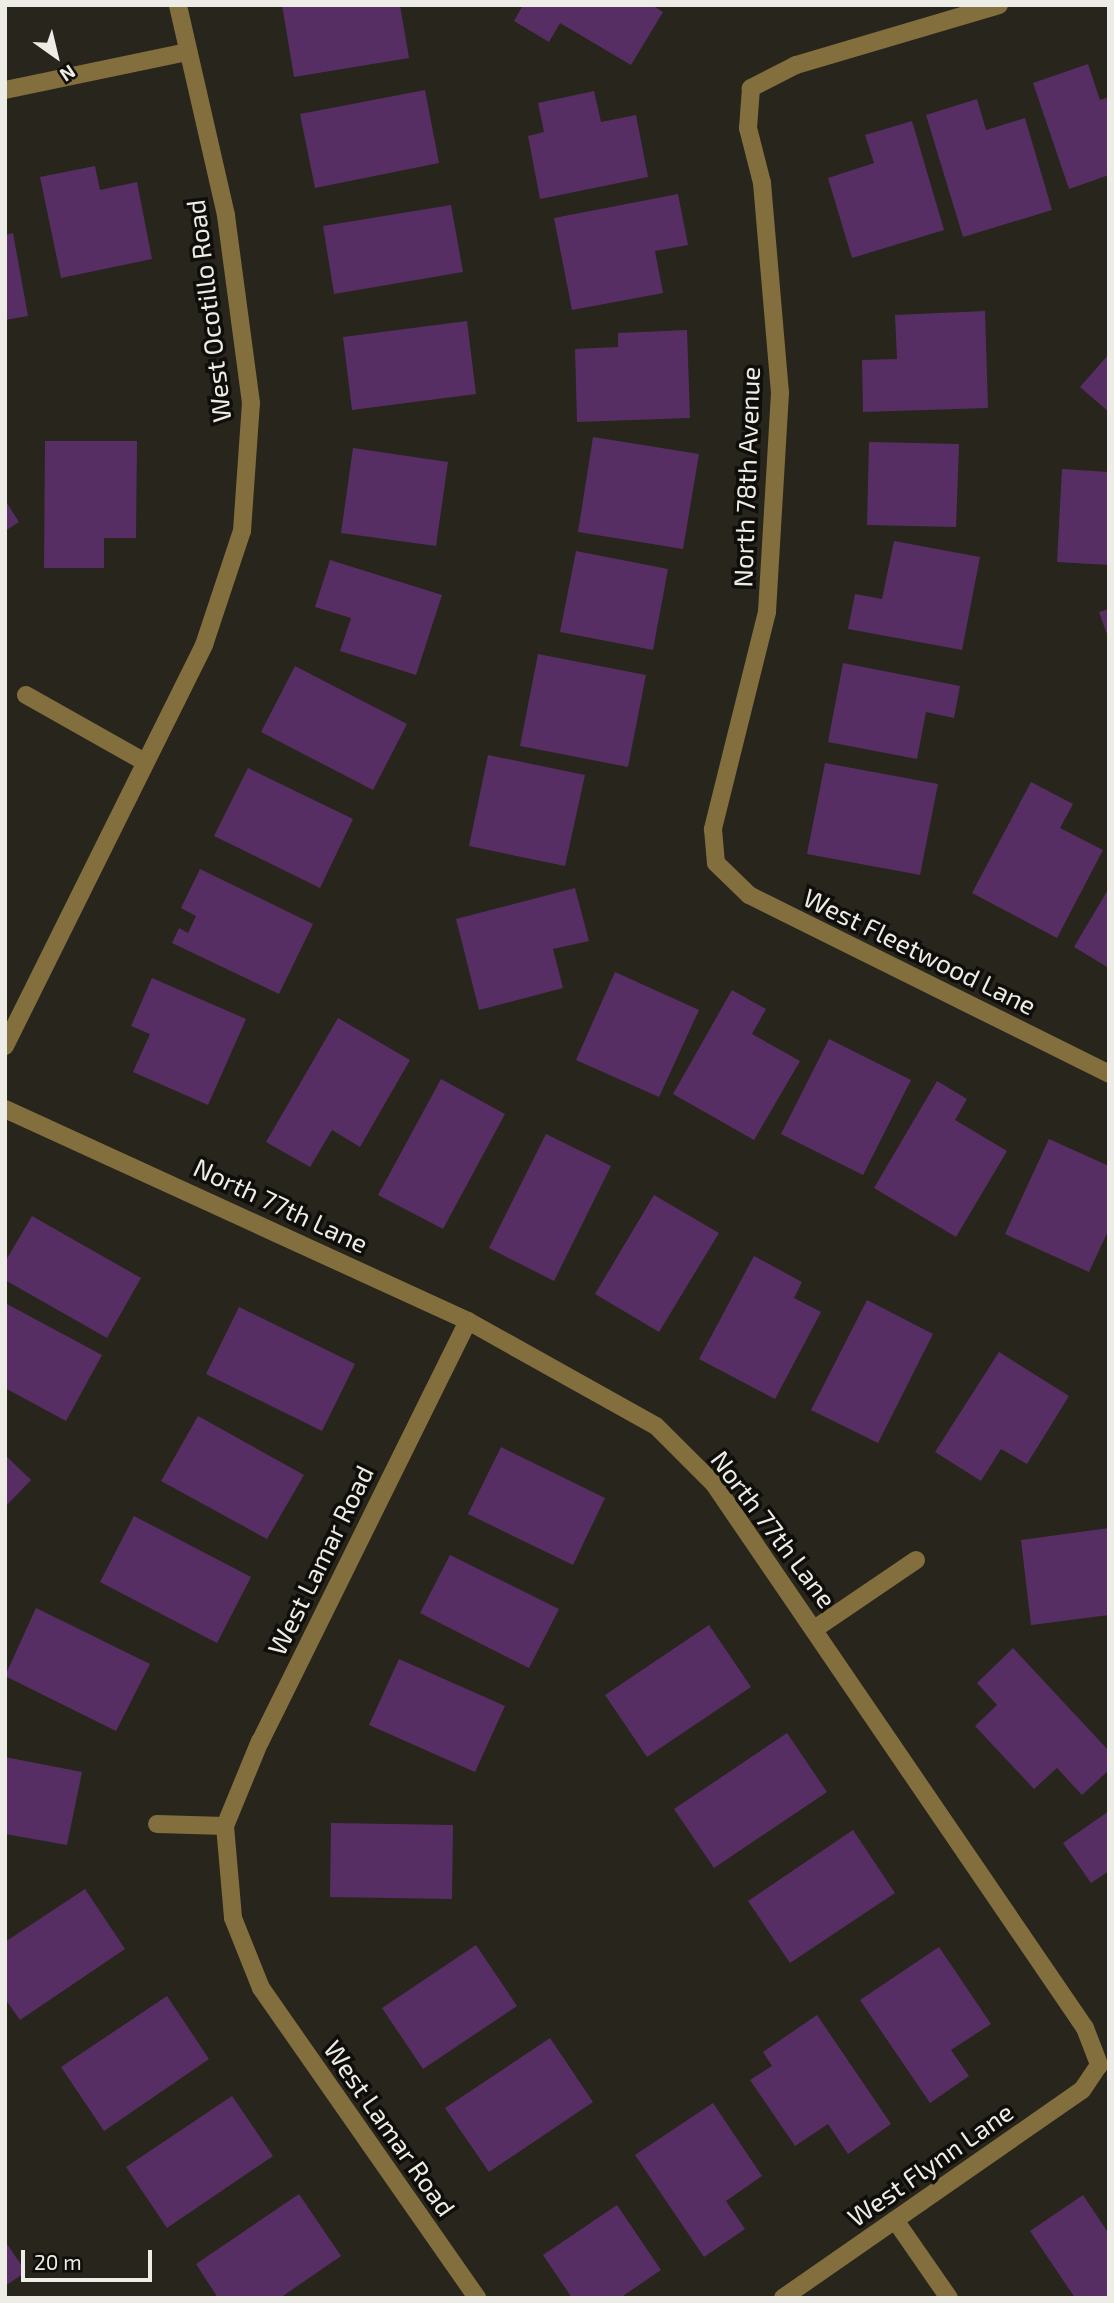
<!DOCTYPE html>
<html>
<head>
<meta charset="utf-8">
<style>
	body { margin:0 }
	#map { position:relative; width:1114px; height:2303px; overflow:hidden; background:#27251c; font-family:"Exo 2",sans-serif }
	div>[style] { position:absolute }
	.building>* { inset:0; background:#572e63 }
	.minor>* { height:18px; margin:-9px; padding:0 9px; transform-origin:9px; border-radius:9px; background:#836e3d }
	span { translate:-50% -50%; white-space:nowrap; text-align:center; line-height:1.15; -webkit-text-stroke:7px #0f0e0a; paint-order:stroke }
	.street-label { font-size:26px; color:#edece6 }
	.frame { position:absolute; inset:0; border:7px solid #edece6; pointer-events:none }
	.north { position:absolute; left:21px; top:21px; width:70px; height:70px; -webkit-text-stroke:5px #0f0e0a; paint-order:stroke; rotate:146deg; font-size:19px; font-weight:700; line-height:28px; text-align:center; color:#edece6 }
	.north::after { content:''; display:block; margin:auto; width:24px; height:32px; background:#edece6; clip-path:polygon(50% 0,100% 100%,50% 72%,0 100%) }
	.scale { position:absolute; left:21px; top:2250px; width:131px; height:32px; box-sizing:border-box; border:4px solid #edece6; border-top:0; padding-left:9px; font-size:21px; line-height:24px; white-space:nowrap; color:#edece6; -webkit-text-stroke:5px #0f0e0a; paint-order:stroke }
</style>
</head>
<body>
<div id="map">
	<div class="building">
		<i style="clip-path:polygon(282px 5px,400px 5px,409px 58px,294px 77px)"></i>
		<i style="clip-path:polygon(523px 5px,652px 5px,663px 12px,631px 65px,560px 23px,549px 42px,514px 21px)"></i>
		<i style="clip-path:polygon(1088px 64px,1100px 100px,1109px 97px,1109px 175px,1069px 189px,1033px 83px)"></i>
		<i style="clip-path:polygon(425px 90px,439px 163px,315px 188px,300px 114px)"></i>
		<i style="clip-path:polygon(594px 91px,601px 122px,636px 115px,648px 177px,540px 199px,528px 136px,544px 132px,538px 103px)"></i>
		<i style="clip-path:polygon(977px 99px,986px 130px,1025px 118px,1052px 210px,963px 237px,926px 115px)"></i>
		<i style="clip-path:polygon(912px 121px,944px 230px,852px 258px,828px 178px,874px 163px,865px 135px)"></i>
		<i style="clip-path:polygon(95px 166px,100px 190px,137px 182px,152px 259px,61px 278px,40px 177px)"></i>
		<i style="clip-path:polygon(678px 194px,688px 245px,655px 251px,663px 293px,572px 310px,554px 218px)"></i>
		<i style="clip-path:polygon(451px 205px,463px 272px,334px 294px,323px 226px)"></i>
		<i style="clip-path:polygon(13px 233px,28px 316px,5px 320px,5px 235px)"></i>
		<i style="clip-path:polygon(985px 311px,988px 408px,863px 412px,862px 360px,897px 359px,895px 315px)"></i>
		<i style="clip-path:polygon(467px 321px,476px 394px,352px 410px,343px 337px)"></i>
		<i style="clip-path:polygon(687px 330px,690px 418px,577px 422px,575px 349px,618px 347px,618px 333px)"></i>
		<i style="clip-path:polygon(1109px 354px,1109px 412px,1080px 387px)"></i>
		<i style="clip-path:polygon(593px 437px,699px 454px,683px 549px,578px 532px)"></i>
		<i style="clip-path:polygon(45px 441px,137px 441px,136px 538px,104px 538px,104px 568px,44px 568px)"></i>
		<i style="clip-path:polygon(869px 442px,959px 444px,956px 527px,867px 525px)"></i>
		<i style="clip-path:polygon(353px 448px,448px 462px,436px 546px,341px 533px)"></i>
		<i style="clip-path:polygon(1062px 469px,1109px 472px,1109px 565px,1057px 562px)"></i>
		<i style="clip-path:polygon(5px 500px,19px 522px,5px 531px)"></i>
		<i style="clip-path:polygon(894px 541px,980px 557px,962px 650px,848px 629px,855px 594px,882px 599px)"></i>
		<i style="clip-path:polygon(576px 551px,668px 569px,653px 650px,560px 632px)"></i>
		<i style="clip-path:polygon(330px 560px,442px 595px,416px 675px,340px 651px,351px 618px,315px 607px)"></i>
		<i style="clip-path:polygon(1109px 609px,1109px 637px,1108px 637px,1099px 612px)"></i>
		<i style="clip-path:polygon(538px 654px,646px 675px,628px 767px,520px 746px)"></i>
		<i style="clip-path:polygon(843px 663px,960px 686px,954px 718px,926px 712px,917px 759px,828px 742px)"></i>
		<i style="clip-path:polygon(295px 666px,407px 724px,373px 790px,261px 732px)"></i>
		<i style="clip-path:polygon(488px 755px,585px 775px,565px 866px,469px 846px)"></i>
		<i style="clip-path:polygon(825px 763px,938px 784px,920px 875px,807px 854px)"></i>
		<i style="clip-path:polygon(248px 768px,353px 819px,320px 888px,214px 836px)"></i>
		<i style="clip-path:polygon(1031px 782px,1073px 804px,1060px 828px,1103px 850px,1057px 938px,972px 893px)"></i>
		<i style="clip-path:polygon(200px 869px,313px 924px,279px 994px,172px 943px,179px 928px,188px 933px,196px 916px,181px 908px)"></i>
		<i style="clip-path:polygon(575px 888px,589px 941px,553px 949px,563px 988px,479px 1010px,456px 919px)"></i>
		<i style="clip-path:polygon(1109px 888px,1109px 968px,1074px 947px)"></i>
		<i style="clip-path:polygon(615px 972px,699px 1010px,659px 1097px,576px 1060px)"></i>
		<i style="clip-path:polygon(152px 978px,246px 1019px,208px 1105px,133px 1072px,150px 1034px,131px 1026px)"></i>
		<i style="clip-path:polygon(732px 990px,766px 1009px,752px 1034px,800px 1061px,754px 1140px,673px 1094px)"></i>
		<i style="clip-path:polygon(338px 1018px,410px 1060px,360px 1147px,332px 1130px,310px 1167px,266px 1142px)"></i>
		<i style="clip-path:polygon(829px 1039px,911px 1080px,863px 1175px,781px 1134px)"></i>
		<i style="clip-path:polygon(441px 1079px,505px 1114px,443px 1229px,378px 1195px)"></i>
		<i style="clip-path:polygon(937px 1081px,967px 1099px,955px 1120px,1007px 1151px,956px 1237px,874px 1188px)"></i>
		<i style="clip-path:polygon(546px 1134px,611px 1166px,554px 1281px,489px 1248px)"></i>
		<i style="clip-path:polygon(1049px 1139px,1109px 1166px,1109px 1229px,1089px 1272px,1005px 1234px)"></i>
		<i style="clip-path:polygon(654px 1195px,719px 1233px,659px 1332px,595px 1294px)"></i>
		<i style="clip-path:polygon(32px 1216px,141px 1278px,107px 1338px,5px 1280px,5px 1262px)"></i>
		<i style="clip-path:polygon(754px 1256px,802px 1282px,794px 1298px,821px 1312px,775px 1399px,699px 1359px)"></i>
		<i style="clip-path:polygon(867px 1300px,933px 1334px,878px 1443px,811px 1410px)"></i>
		<i style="clip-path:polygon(5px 1303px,102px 1355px,66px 1421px,5px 1388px)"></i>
		<i style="clip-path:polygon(239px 1307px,355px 1364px,322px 1431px,206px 1374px)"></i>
		<i style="clip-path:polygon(999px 1352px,1069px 1396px,1027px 1464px,1001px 1449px,981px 1481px,935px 1452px)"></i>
		<i style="clip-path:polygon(198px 1416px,304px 1475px,267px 1539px,161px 1481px)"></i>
		<i style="clip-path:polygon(501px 1447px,605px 1498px,573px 1565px,468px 1514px)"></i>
		<i style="clip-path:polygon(5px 1455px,31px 1480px,5px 1507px)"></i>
		<i style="clip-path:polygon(134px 1516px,251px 1577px,217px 1643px,100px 1582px)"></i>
		<i style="clip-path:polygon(1109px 1528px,1109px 1615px,1031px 1625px,1021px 1540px)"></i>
		<i style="clip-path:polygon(450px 1555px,559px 1609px,529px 1668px,420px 1613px)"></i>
		<i style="clip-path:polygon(36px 1608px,150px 1664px,116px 1731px,5px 1676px)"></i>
		<i style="clip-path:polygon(709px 1625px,751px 1687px,647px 1757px,605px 1695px)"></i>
		<i style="clip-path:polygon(1013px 1648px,1109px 1751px,1109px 1770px,1082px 1795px,1057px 1768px,1034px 1789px,975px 1726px,997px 1705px,977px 1683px)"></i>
		<i style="clip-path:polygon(399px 1659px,505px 1706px,475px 1772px,369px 1725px)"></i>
		<i style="clip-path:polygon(787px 1733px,827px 1792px,714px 1868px,674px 1809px)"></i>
		<i style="clip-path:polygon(5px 1757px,82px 1772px,67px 1845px,5px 1834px)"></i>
		<i style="clip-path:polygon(1109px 1811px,1109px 1871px,1091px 1883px,1063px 1843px)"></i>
		<i style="clip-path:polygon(331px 1823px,453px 1825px,452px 1899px,330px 1897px)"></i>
		<i style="clip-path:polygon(853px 1830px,895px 1893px,790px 1963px,748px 1901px)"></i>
		<i style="clip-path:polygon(85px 1889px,125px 1949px,20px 2020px,5px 1999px,5px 1942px)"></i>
		<i style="clip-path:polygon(476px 1945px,517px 2006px,423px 2069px,382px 2008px)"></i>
		<i style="clip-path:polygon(939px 1947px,991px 2024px,951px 2050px,969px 2076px,930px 2103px,860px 2000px)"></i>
		<i style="clip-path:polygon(167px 1996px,209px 2059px,104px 2131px,61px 2067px)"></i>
		<i style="clip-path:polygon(817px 2015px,891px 2124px,848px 2154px,828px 2124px,795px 2146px,750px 2080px,772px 2066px,763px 2052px)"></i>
		<i style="clip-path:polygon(550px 2038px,593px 2102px,489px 2172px,445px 2108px)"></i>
		<i style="clip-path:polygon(232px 2096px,273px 2156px,167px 2228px,126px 2167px)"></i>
		<i style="clip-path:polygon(713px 2103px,762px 2176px,726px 2201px,745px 2229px,704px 2257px,635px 2155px)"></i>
		<i style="clip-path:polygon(299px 2194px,341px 2256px,280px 2298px,218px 2298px,196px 2264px)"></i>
		<i style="clip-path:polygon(1083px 2195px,1109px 2234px,1109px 2298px,1075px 2298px,1030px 2231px)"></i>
		<i style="clip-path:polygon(617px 2205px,661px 2270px,620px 2298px,572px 2298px,543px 2255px)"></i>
		<i style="clip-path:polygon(5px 2241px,26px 2272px,5px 2286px)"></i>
	</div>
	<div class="minor">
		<i style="left:999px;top:5px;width:212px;rotate:163.5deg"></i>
		<i style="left:796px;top:65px;width:51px;rotate:152.9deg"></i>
		<i style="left:751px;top:88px;width:40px;rotate:94.3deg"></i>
		<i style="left:748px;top:128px;width:57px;rotate:75.7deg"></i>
		<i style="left:762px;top:183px;width:211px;rotate:85.1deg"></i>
		<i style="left:780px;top:393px;width:219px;rotate:93.4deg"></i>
		<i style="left:767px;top:612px;width:224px;rotate:104deg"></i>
		<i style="left:713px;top:829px;width:34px;rotate:85deg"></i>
		<i style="left:716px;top:863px;width:46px;rotate:44.1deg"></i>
		<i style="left:749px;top:895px;width:402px;rotate:26.4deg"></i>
		<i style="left:5px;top:90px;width:186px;rotate:-11.8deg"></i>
		<i style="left:26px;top:695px;width:134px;rotate:29.4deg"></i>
		<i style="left:5px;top:1046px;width:448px;rotate:-63.6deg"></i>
		<i style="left:204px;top:645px;width:120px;rotate:-71.6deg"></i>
		<i style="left:242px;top:531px;width:128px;rotate:-86deg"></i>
		<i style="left:251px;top:403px;width:190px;rotate:-97.6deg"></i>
		<i style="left:226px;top:215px;width:215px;rotate:-102.9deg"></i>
		<i style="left:5px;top:1109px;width:509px;rotate:24.6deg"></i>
		<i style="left:468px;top:1321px;width:215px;rotate:29.2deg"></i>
		<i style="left:656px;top:1426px;width:82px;rotate:45deg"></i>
		<i style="left:714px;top:1484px;width:658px;rotate:55.71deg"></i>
		<i style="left:1085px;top:2028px;width:40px;rotate:69deg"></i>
		<i style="left:1099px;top:2065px;width:30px;rotate:124deg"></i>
		<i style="left:1082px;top:2090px;width:364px;rotate:145.2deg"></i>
		<i style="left:468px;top:1321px;width:469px;rotate:116.3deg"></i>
		<i style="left:260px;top:1741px;width:92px;rotate:112.4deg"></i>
		<i style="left:225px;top:1826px;width:92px;rotate:85deg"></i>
		<i style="left:233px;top:1918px;width:75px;rotate:68.2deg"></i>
		<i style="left:261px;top:1988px;width:378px;rotate:55.1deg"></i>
		<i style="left:816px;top:1628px;width:121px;rotate:-34.2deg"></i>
		<i style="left:157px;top:1824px;width:68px;rotate:1.7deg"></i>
		<i style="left:895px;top:2220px;width:95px;rotate:55.3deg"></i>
	</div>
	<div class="street-label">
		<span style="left:208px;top:311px;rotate:-97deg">West Ocotillo Road</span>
		<span style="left:746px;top:477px;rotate:-88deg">North 78th Avenue</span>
		<span style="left:920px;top:951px;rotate:26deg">West Fleetwood Lane</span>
		<span style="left:281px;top:1205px;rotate:25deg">North 77th Lane</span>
		<span style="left:774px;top:1529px;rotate:53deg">North 77th Lane</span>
		<span style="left:320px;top:1560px;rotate:-64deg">West Lamar Road</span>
		<span style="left:390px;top:2128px;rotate:55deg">West Lamar Road</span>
		<span style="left:930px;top:2164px;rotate:-35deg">West Flynn Lane</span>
	</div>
	<div class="frame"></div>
	<div class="north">N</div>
	<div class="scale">20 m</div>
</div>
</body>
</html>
